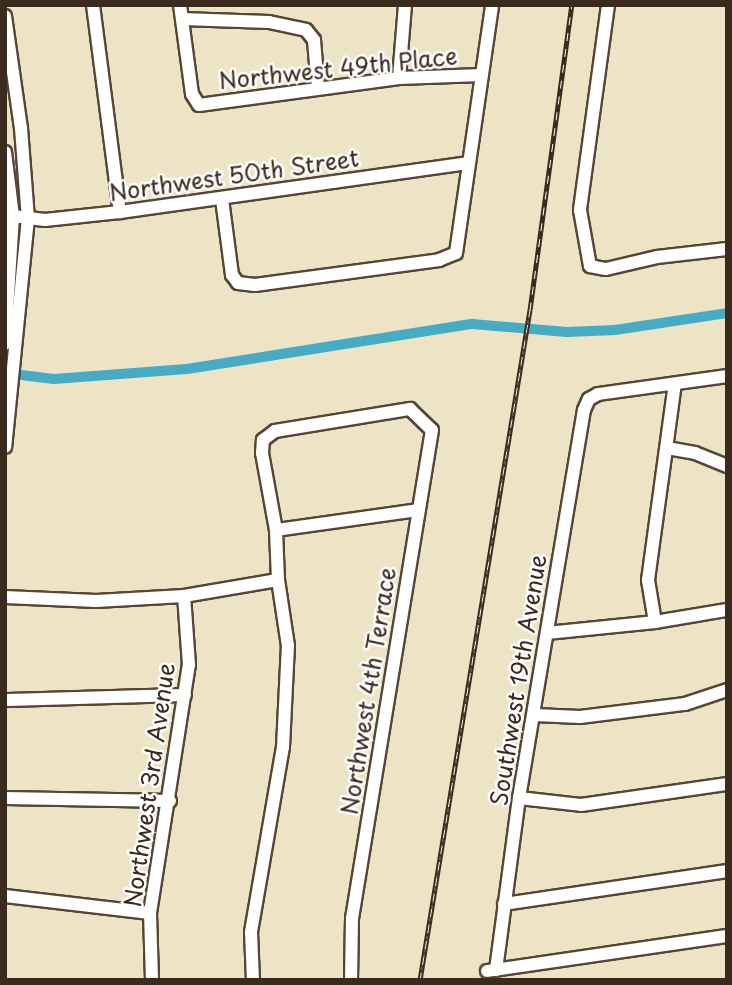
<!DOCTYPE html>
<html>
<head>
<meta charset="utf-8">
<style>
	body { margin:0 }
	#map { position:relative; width:732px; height:985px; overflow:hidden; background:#ece4c5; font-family:"Playpen Sans",sans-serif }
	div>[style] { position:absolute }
	.canal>* { height:10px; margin:-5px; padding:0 5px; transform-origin:5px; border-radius:5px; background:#45acc4 }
	.roads { filter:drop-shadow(2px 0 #564637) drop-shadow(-2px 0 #564637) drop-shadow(0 2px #564637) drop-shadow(0 -2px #564637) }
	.street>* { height:12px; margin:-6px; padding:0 6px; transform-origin:6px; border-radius:6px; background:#fff }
	.rail>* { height:5px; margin-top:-2.5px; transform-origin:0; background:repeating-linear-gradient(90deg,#fff 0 8px,#3b2a1e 0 16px); box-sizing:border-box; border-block:2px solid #3b2a1e }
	span { translate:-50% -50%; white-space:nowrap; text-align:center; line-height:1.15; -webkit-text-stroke:5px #fff; paint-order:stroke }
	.street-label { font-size:23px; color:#3b2a1e }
	.frame { position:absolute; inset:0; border:7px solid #3b2a1e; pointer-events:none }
</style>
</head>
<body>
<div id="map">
	<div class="canal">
		<i style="left:5px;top:373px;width:49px;rotate:7deg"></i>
		<i style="left:54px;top:379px;width:133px;rotate:-4.3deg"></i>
		<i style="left:187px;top:369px;width:289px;rotate:-9deg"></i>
		<i style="left:472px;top:324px;width:95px;rotate:4.8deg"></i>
		<i style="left:567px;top:332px;width:48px;rotate:-2.4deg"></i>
		<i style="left:615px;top:330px;width:113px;rotate:-8.6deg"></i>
	</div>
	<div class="roads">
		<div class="street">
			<i style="left:93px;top:5px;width:209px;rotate:82.6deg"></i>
			<i style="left:180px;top:5px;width:90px;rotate:82.3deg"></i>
			<i style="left:192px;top:94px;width:13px;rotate:58deg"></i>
			<i style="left:199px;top:105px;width:202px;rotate:-7.7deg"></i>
			<i style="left:399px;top:78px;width:83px;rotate:-2.1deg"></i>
			<i style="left:608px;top:5px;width:207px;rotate:97.8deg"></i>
			<i style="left:580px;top:210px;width:57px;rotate:79.9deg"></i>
			<i style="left:590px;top:266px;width:16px;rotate:11deg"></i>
			<i style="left:606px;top:269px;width:52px;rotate:-13.2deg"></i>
			<i style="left:657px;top:257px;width:70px;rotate:-6.5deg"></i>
			<i style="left:5px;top:16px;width:113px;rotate:81.9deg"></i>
			<i style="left:21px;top:128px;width:90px;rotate:85.6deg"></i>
			<i style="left:28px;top:218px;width:230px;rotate:95.7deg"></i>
			<i style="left:182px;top:19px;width:87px;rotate:2deg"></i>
			<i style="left:269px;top:22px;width:38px;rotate:12deg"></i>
			<i style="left:306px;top:30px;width:13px;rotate:51deg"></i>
			<i style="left:314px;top:40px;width:49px;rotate:85.3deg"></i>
			<i style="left:399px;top:78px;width:73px;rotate:-85.3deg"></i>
			<i style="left:5px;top:152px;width:64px;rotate:82.9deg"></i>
			<i style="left:13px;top:216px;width:128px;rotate:93.6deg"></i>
			<i style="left:222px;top:199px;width:77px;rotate:82.5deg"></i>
			<i style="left:232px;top:275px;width:10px;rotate:53deg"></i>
			<i style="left:238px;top:283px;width:17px;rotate:7deg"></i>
			<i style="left:255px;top:285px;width:186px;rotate:-7.7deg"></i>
			<i style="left:439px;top:260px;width:18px;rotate:-22deg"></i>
			<i style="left:456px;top:253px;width:251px;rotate:-81.7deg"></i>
			<i style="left:5px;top:215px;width:40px;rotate:7.1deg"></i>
			<i style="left:45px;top:220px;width:75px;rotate:-6.1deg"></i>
			<i style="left:120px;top:212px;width:351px;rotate:-8deg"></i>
			<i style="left:667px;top:448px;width:28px;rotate:10deg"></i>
			<i style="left:695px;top:453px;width:35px;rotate:22deg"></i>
			<i style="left:276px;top:530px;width:144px;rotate:-8deg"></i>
			<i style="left:5px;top:597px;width:91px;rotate:2.5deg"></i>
			<i style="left:96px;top:601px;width:88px;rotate:-3.3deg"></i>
			<i style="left:184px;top:596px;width:95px;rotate:-9.7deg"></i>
			<i style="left:655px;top:622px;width:43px;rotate:-99.5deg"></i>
			<i style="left:648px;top:580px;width:198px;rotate:-82.2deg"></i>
			<i style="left:547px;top:633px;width:109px;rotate:-5.8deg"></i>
			<i style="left:655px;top:622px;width:73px;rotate:-9.5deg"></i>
			<i style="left:5px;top:700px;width:180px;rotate:-1.6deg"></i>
			<i style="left:535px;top:715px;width:45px;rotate:2.5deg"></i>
			<i style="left:580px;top:717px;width:106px;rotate:-7.1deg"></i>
			<i style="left:685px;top:704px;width:44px;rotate:-18.4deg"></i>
			<i style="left:5px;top:798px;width:165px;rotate:1deg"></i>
			<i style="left:519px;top:798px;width:62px;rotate:6.4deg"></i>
			<i style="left:581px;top:805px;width:148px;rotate:-8.2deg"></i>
			<i style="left:5px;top:896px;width:146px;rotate:6.7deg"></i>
			<i style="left:504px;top:904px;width:225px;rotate:-8.4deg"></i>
			<i style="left:496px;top:970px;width:174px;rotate:-82.4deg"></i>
			<i style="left:519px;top:798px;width:393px;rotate:-80.5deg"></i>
			<i style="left:584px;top:410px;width:12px;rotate:-66deg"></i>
			<i style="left:589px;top:399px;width:10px;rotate:-29deg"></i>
			<i style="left:598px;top:394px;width:130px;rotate:-7.9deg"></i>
			<i style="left:487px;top:971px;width:243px;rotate:-8.3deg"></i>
			<i style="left:152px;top:980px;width:67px;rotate:-91.7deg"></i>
			<i style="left:150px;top:913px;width:251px;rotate:-81.1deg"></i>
			<i style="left:189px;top:665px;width:69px;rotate:-94.1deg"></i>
			<i style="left:253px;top:980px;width:48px;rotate:-92.4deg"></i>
			<i style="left:251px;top:932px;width:188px;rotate:-80.2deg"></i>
			<i style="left:283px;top:747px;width:101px;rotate:-87.2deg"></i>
			<i style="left:288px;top:646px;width:67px;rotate:-98.6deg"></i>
			<i style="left:278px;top:580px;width:50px;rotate:-92.3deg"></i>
			<i style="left:276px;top:530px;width:78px;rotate:-100.3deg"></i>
			<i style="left:262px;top:453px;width:13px;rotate:-86deg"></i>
			<i style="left:263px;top:440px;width:15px;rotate:-37deg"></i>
			<i style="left:275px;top:431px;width:137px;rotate:-9.3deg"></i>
			<i style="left:410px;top:409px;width:30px;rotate:44deg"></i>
			<i style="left:432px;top:430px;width:495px;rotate:99.3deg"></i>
			<i style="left:352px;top:918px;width:62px;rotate:90.9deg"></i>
		</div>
	</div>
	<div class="rail">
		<i style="left:420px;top:980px;width:679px;rotate:-80.68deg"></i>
		<i style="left:530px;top:310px;width:308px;rotate:-82.2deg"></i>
	</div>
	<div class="street-label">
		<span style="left:338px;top:68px;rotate:-6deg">Northwest 49th Place</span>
		<span style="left:234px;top:175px;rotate:-8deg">Northwest 50th Street</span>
		<span style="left:518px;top:680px;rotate:-81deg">Southwest 19th Avenue</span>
		<span style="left:368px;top:691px;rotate:-81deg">Northwest 4th Terrace</span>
		<span style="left:149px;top:785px;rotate:-82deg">Northwest 3rd Avenue</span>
	</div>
	<div class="frame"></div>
</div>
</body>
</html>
